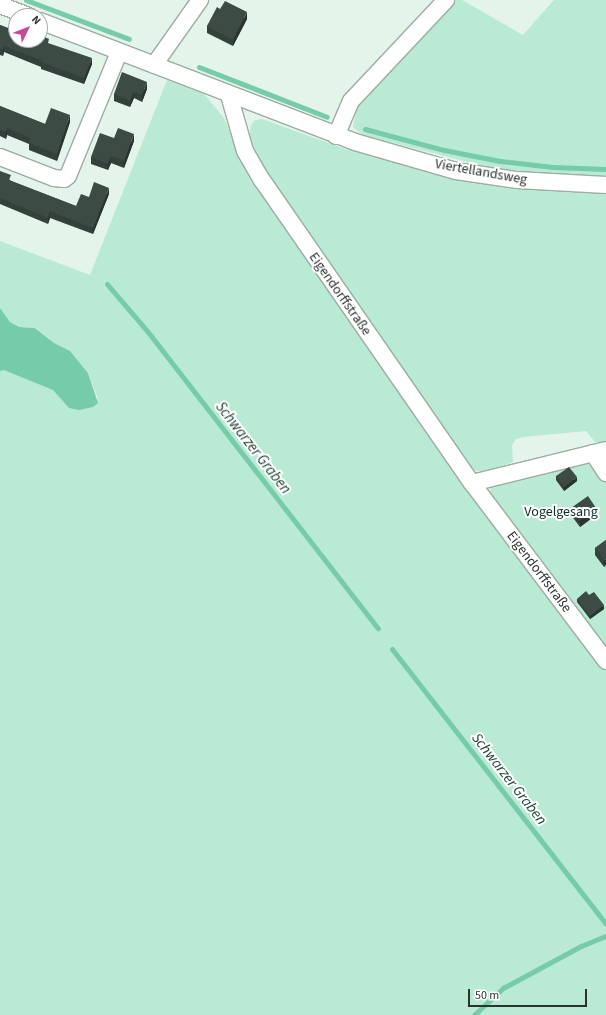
<!DOCTYPE html>
<html>
<head>
<meta charset="utf-8">
<style>
	body { margin:0 }
	#map { position:relative; width:606px; height:1015px; overflow:hidden; background:#e3f4eb; font-family:"Source Sans 3",sans-serif }
	div>[style] { position:absolute }
	.green>* { inset:0; background:#b9ead3 }
	.water>* { inset:0; background:#76cba8 }
	.stream>* { height:5px; margin:-2.5px; padding:0 2.5px; transform-origin:2.5px; border-radius:2.5px; background:#76cba8 }
	.roads { filter:drop-shadow(1px 0 #9caca4) drop-shadow(-1px 0 #9caca4) drop-shadow(0 1px #9caca4) drop-shadow(0 -1px #9caca4) }
	.minor>* { height:16px; margin:-8px; padding:0 8px; transform-origin:8px; border-radius:8px; background:#fff }
	.wall>* { inset:0; background:#34403b }
	.shaded-wall>* { inset:0; background:#2b3430 }
	.building>* { inset:0; background:#3d4b45 }
	span { translate:-50% -50%; white-space:nowrap; text-align:center; line-height:1.15; -webkit-text-stroke:4px #fff; paint-order:stroke }
	.street-label { font-size:14px; color:#2c322f }
	.park-label { font-size:14px; color:#0a3224 }
	.water-label { font-size:15px; color:#183e2f; font-style:italic }
	.north { position:absolute; left:8px; top:8px; width:40px; height:40px; box-sizing:border-box; background:#fff; border:1px solid #abadac; border-radius:50%; rotate:47deg; font-size:11px; font-weight:700; line-height:16px; text-align:center; color:#2c322f }
	.north::after { content:''; display:block; margin:auto; width:14px; height:18px; background:#c74997; clip-path:polygon(50% 0,100% 100%,50% 72%,0 100%) }
	.scale { position:absolute; left:468px; top:989px; width:119px; height:18px; box-sizing:border-box; border:2px solid #2c322f; border-top:0; padding-left:5px; font-size:12px; line-height:14px; white-space:nowrap; color:#2c322f; -webkit-text-stroke:3px #fff; paint-order:stroke }
</style>
</head>
<body>
<div id="map">
	<div class="green">
		<i style="clip-path:polygon(453px 0,462px 0,523px 35px,554px 0,606px 0,606px 176px,557px 175px,487px 167px,363px 135px,353px 127px,357px 105px)"></i>
		<i style="clip-path:polygon(167px 80px,204px 94px,224px 118px,236px 147px,530px 571px,606px 669px,606px 1015px,0 1015px,0 371px,4px 369px,53px 390px,70px 408px,98px 399px,88px 373px,70px 351px,54px 343px,36px 328px,19px 327px,10px 322px,0 308px,0 241px,90px 275px)"></i>
		<i style="clip-path:polygon(262px 119px,345px 149px,450px 177px,517px 189px,606px 194px,606px 442px,595px 442px,586px 431px,524px 437px,516px 439px,512px 445px,513px 462px,485px 472px,473px 470px,261px 165px,249px 137px,251px 125px,255px 120px)"></i>
		<i style="clip-path:polygon(606px 453px,606px 648px,490px 494px,491px 483px)"></i>
	</div>
	<div class="water">
		<i style="clip-path:polygon(0 308px,10px 322px,19px 327px,35px 328px,54px 343px,70px 351px,88px 373px,98px 403px,93px 407px,79px 410px,69px 408px,53px 390px,4px 370px,0 371px)"></i>
	</div>
	<div class="stream">
		<i style="left:26px;top:0;width:110px;rotate:20.7deg"></i>
		<i style="left:199px;top:67px;width:137px;rotate:21.3deg"></i>
		<i style="left:365px;top:129px;width:82px;rotate:14.9deg"></i>
		<i style="left:444px;top:150px;width:57px;rotate:11.1deg"></i>
		<i style="left:500px;top:161px;width:53px;rotate:6.5deg"></i>
		<i style="left:553px;top:167px;width:53px;rotate:2.2deg"></i>
		<i style="left:107px;top:284px;width:63px;rotate:49.5deg"></i>
		<i style="left:148px;top:332px;width:375px;rotate:52.2deg"></i>
		<i style="left:392px;top:649px;width:348px;rotate:52.1deg"></i>
		<i style="left:474px;top:1015px;width:40px;rotate:-43deg"></i>
		<i style="left:503px;top:988px;width:89px;rotate:-28.3deg"></i>
		<i style="left:581px;top:946px;width:27px;rotate:-22deg"></i>
	</div>
	<div class="roads">
		<div class="minor">
			<i style="left:0;top:5px;width:30px;rotate:21deg"></i>
			<i style="left:40px;top:21px;width:337px;rotate:21deg"></i>
			<i style="left:355px;top:142px;width:105px;rotate:16deg"></i>
			<i style="left:456px;top:171px;width:62px;rotate:8.4deg"></i>
			<i style="left:517px;top:180px;width:89px;rotate:3.2deg"></i>
			<i style="left:154px;top:65px;width:80px;rotate:-54.7deg"></i>
			<i style="left:229px;top:95px;width:58px;rotate:74.1deg"></i>
			<i style="left:245px;top:151px;width:34px;rotate:60deg"></i>
			<i style="left:262px;top:180px;width:369px;rotate:55.3deg"></i>
			<i style="left:472px;top:483px;width:223px;rotate:53deg"></i>
			<i style="left:336px;top:136px;width:38px;rotate:-67deg"></i>
			<i style="left:351px;top:101px;width:139px;rotate:-46.8deg"></i>
			<i style="left:0;top:157px;width:58px;rotate:21.3deg"></i>
			<i style="left:54px;top:178px;width:10px;rotate:6deg"></i>
			<i style="left:64px;top:179px;width:5px;rotate:-37deg"></i>
			<i style="left:68px;top:176px;width:134px;rotate:-67.6deg"></i>
			<i style="left:593px;top:453px;width:24px;rotate:57deg"></i>
			<i style="left:472px;top:483px;width:138px;rotate:-13.8deg"></i>
		</div>
	</div>
	<div class="wall">
		<i style="clip-path:polygon(220px 9px,247px 19px,233px 46px,207px 33px,207px 26px)"></i>
		<i style="clip-path:polygon(0 25px,49px 44px,92px 64px,84px 84px,41px 69px,41px 67px,4px 52px,3px 56px,0 55px)"></i>
		<i style="clip-path:polygon(147px 89px,142px 102px,134px 98px,130px 107px,114px 101px,114px 94px)"></i>
		<i style="clip-path:polygon(0 106px,45px 124px,70px 122px,57px 161px,29px 150px,29px 144px,7px 135px,6px 139px,0 136px)"></i>
		<i style="clip-path:polygon(134px 141px,124px 168px,111px 163px,108px 170px,91px 164px,91px 157px)"></i>
		<i style="clip-path:polygon(0 171px,11px 181px,76px 206px,89px 197px,109px 194px,93px 234px,50px 218px,48px 224px,0 204px)"></i>
		<i style="clip-path:polygon(556px 476px,577px 481px,564px 491px,556px 480px)"></i>
		<i style="clip-path:polygon(571px 508px,596px 515px,580px 527px,571px 515px)"></i>
		<i style="clip-path:polygon(606px 540px,604px 567px,595px 555px,595px 548px)"></i>
		<i style="clip-path:polygon(589px 595px,604px 609px,590px 619px,577px 602px,577px 599px)"></i>
	</div>
	<div class="shaded-wall">
		<i style="clip-path:polygon(247px 12px,247px 19px,233px 46px,233px 40px)"></i>
		<i style="clip-path:polygon(4px 46px,4px 52px,3px 56px,3px 49px)"></i>
		<i style="clip-path:polygon(92px 58px,92px 64px,84px 84px,84px 78px)"></i>
		<i style="clip-path:polygon(147px 82px,147px 89px,142px 102px,142px 95px)"></i>
		<i style="clip-path:polygon(134px 92px,134px 98px,130px 107px,130px 101px)"></i>
		<i style="clip-path:polygon(70px 115px,70px 122px,57px 161px,57px 154px)"></i>
		<i style="clip-path:polygon(7px 128px,7px 135px,6px 139px,6px 132px)"></i>
		<i style="clip-path:polygon(134px 134px,134px 141px,124px 168px,124px 161px)"></i>
		<i style="clip-path:polygon(111px 156px,111px 163px,108px 170px,108px 164px)"></i>
		<i style="clip-path:polygon(109px 188px,109px 194px,93px 234px,93px 228px)"></i>
		<i style="clip-path:polygon(50px 211px,50px 218px,48px 224px,48px 218px)"></i>
		<i style="clip-path:polygon(577px 477px,577px 481px,564px 491px,564px 487px)"></i>
		<i style="clip-path:polygon(596px 508px,596px 515px,580px 527px,580px 520px)"></i>
		<i style="clip-path:polygon(606px 559px,606px 565px,604px 567px,604px 560px)"></i>
		<i style="clip-path:polygon(604px 605px,604px 609px,590px 619px,590px 616px)"></i>
	</div>
	<div class="building">
		<i style="clip-path:polygon(225px 1px,247px 12px,233px 40px,207px 26px,217px 7px,220px 9px)"></i>
		<i style="clip-path:polygon(0 25px,16px 31px,16px 40px,40px 40px,40px 35px,49px 39px,48px 43px,92px 58px,84px 78px,41px 62px,41px 60px,4px 46px,3px 49px,0 48px)"></i>
		<i style="clip-path:polygon(122px 72px,147px 82px,142px 95px,134px 92px,130px 101px,114px 94px)"></i>
		<i style="clip-path:polygon(0 106px,45px 124px,51px 108px,70px 115px,57px 154px,29px 143px,31px 138px,7px 128px,6px 132px,0 130px)"></i>
		<i style="clip-path:polygon(118px 128px,134px 134px,124px 161px,111px 156px,108px 164px,91px 157px,100px 133px,114px 138px)"></i>
		<i style="clip-path:polygon(0 171px,11px 175px,9px 180px,76px 206px,81px 194px,89px 197px,94px 182px,109px 188px,93px 228px,50px 211px,48px 218px,0 198px)"></i>
		<i style="clip-path:polygon(569px 467px,577px 477px,564px 487px,556px 476px)"></i>
		<i style="clip-path:polygon(588px 496px,596px 508px,580px 520px,571px 508px)"></i>
		<i style="clip-path:polygon(606px 540px,606px 559px,604px 560px,595px 548px)"></i>
		<i style="clip-path:polygon(586px 591px,589px 595px,594px 592px,604px 605px,590px 616px,577px 599px)"></i>
	</div>
	<div class="street-label">
		<span style="left:481px;top:172px;rotate:10deg">Viertellandsweg</span>
		<span style="left:340px;top:294px;rotate:55deg">Eigendorffstraße</span>
		<span style="left:539px;top:572px;rotate:53deg">Eigendorffstraße</span>
	</div>
	<div class="park-label">
		<span style="left:561px;top:512px">Vogelgesang</span>
	</div>
	<div class="water-label">
		<span style="left:253px;top:448px;rotate:52deg">Schwarzer Graben</span>
		<span style="left:509px;top:779px;rotate:52deg">Schwarzer Graben</span>
	</div>
	<div class="north">N</div>
	<div class="scale">50 m</div>
</div>
</body>
</html>
